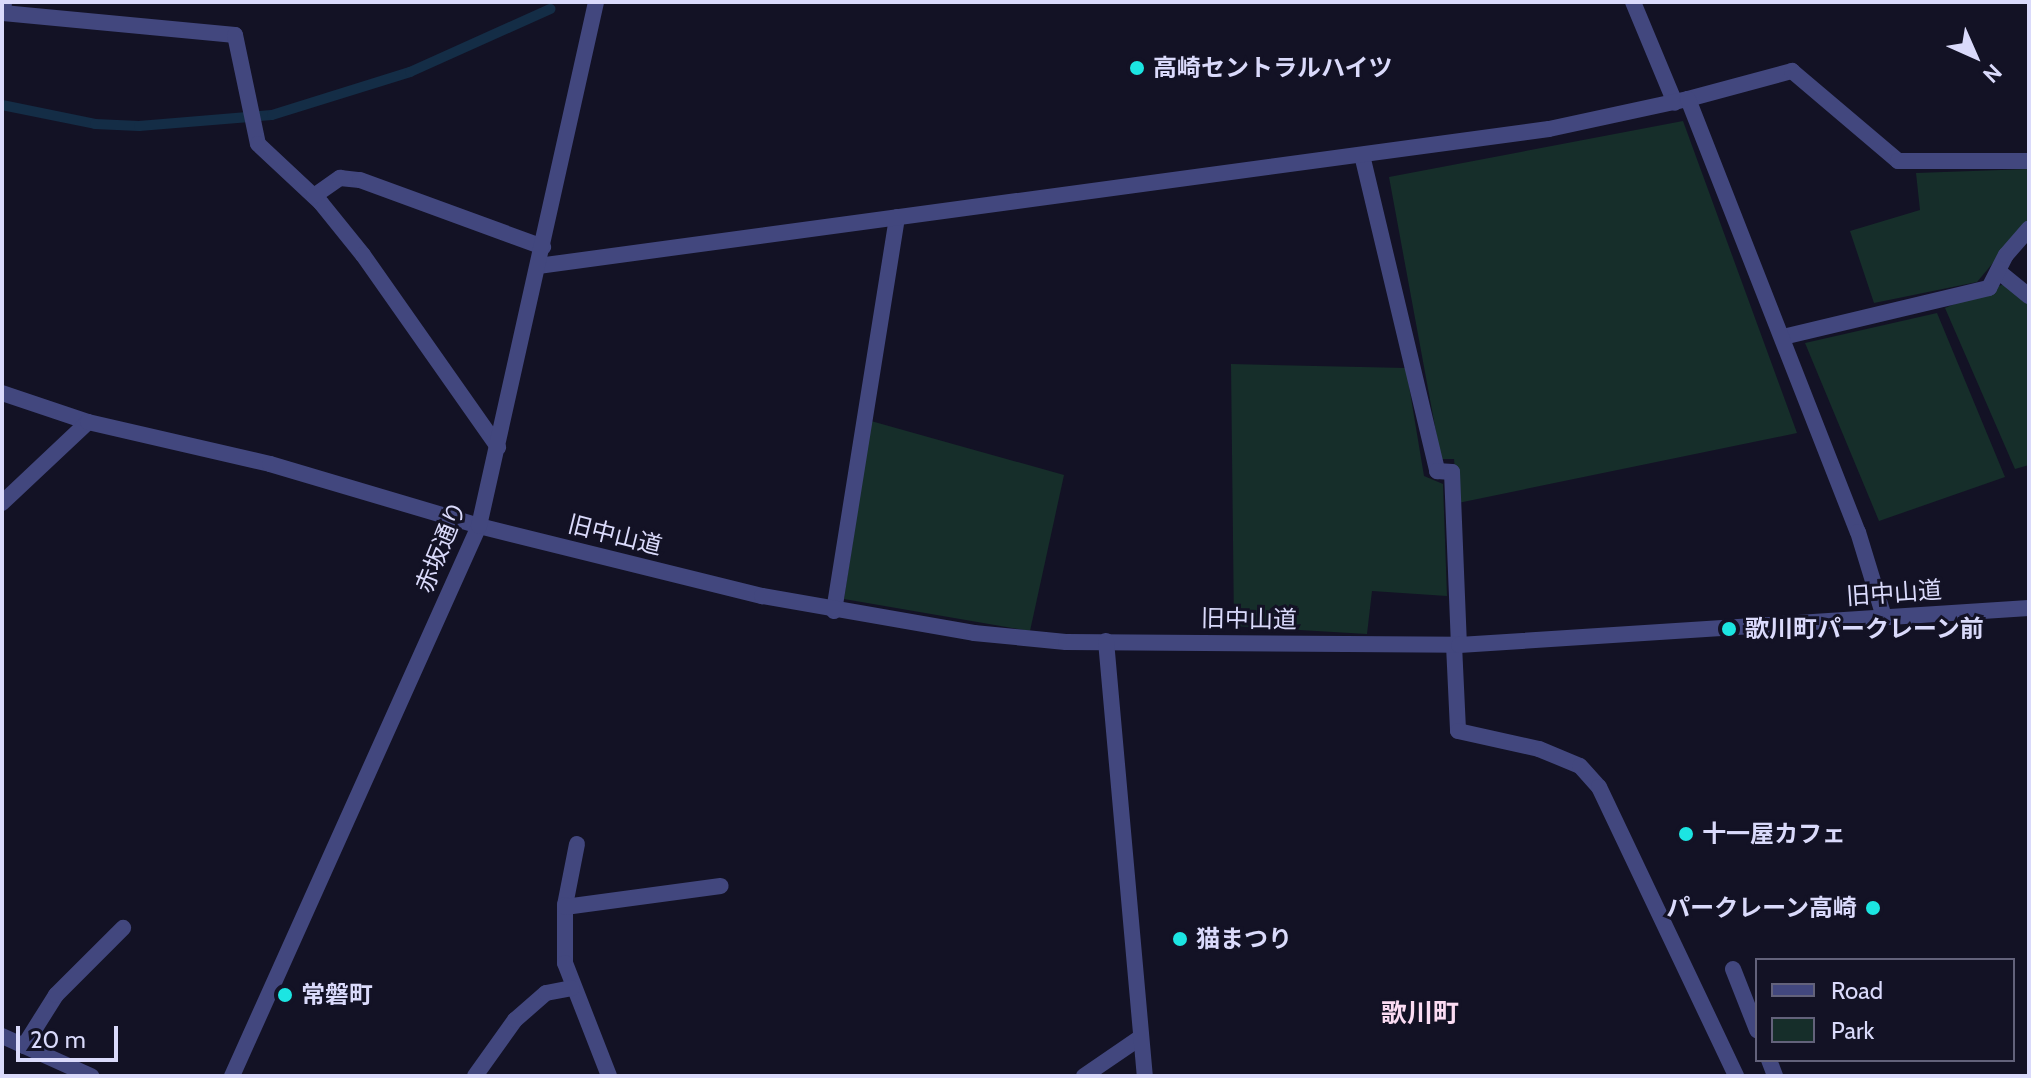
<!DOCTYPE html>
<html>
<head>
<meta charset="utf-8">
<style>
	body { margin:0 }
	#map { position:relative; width:2031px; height:1078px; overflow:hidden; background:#131225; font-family:Cabin,"Noto Sans JP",sans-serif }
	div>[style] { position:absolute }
	.green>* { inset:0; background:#162e2a }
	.stream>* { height:10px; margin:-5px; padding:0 5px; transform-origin:5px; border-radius:5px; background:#142d46 }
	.service>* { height:16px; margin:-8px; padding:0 8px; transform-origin:8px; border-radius:8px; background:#42477e }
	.minor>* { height:16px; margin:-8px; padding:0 8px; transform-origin:8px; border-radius:8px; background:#42477e }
	.dots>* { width:22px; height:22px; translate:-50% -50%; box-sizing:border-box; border:4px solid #131225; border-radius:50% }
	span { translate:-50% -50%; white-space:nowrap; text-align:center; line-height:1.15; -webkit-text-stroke:6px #131225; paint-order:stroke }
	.poi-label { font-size:24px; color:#dadafb; font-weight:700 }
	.left { translate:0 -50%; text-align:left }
	.right { translate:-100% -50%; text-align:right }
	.street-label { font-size:24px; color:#dadafb }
	.neighbourhood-label { font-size:26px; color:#fbdcf3; font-weight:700 }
	.frame { position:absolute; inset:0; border:4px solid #dadafb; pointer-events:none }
	.legend { position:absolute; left:1755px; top:958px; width:260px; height:104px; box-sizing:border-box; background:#131225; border:2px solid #63627b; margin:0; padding:10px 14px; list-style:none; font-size:24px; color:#dadafb }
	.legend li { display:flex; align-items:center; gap:16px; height:40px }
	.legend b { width:40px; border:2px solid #63627b }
	.north { position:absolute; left:1935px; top:16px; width:80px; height:80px; -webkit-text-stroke:6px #131225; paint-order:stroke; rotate:135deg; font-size:22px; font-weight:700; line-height:32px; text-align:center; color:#dadafb }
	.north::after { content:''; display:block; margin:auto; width:28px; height:36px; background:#dadafb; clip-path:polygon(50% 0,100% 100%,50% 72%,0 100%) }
	.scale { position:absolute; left:16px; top:1026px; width:102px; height:36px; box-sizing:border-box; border:4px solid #dadafb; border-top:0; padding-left:10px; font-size:24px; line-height:28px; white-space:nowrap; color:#dadafb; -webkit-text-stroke:6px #131225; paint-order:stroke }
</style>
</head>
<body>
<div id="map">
	<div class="green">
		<i style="clip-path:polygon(1683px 121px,1797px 433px,1458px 503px,1454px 459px,1441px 459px,1389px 177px)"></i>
		<i style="clip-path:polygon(2029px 169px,2029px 220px,1977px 282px,1874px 303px,1850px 231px,1920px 210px,1916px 173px)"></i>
		<i style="clip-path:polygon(2004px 284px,2029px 304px,2029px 465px,2015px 469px,1945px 308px)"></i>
		<i style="clip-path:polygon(1937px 313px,2005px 477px,1879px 521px,1805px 343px)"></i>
		<i style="clip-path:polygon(1231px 364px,1406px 368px,1424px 476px,1443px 484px,1447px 596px,1372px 591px,1367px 634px,1234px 626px)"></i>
		<i style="clip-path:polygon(871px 421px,1064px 475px,1030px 631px,844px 599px)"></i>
	</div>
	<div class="stream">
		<i style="left:2px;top:105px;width:95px;rotate:11.5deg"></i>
		<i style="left:95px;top:124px;width:44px;rotate:2.6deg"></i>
		<i style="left:139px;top:126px;width:133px;rotate:-4.7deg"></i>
		<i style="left:272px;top:115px;width:145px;rotate:-17.3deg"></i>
		<i style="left:410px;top:72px;width:154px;rotate:-24.2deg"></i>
	</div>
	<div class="service">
		<i style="left:4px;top:2px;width:11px;rotate:95deg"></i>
		<i style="left:3px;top:13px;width:233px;rotate:5.4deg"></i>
		<i style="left:235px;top:35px;width:111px;rotate:78.1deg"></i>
		<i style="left:258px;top:144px;width:86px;rotate:43.1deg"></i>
		<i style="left:321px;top:203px;width:67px;rotate:51.1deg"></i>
		<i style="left:363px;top:255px;width:235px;rotate:54.9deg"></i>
		<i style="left:1362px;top:155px;width:325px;rotate:76.6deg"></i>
		<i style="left:1437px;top:471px;width:15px;rotate:4deg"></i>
		<i style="left:1452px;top:472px;width:173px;rotate:87.7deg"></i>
		<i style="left:314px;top:196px;width:32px;rotate:-35deg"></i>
		<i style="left:340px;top:178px;width:20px;rotate:6deg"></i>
		<i style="left:360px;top:180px;width:195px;rotate:20.1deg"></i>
		<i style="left:1998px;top:271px;width:40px;rotate:39deg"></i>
		<i style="left:1783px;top:337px;width:212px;rotate:-13.4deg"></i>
		<i style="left:1989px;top:288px;width:37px;rotate:-63deg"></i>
		<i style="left:2006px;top:255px;width:35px;rotate:-49deg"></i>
		<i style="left:834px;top:611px;width:399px;rotate:-80.9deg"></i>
		<i style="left:1454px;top:645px;width:86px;rotate:87.3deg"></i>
		<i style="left:1458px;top:731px;width:83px;rotate:12.5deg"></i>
		<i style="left:1539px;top:749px;width:44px;rotate:22.5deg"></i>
		<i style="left:1580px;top:766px;width:28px;rotate:48deg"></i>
		<i style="left:1599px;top:787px;width:320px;rotate:64.6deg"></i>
		<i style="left:577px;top:844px;width:62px;rotate:101.1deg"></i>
		<i style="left:565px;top:905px;width:58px;rotate:90deg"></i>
		<i style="left:565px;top:963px;width:121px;rotate:68.7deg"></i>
		<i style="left:565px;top:907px;width:157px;rotate:-7.7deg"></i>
		<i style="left:1733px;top:969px;width:66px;rotate:68.5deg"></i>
		<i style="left:24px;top:1046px;width:60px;rotate:-57.9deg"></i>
		<i style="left:56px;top:995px;width:95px;rotate:-45deg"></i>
		<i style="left:1769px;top:1060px;width:17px;rotate:69deg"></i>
		<i style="left:475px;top:1076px;width:69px;rotate:-54.5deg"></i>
		<i style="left:515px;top:1020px;width:41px;rotate:-41.1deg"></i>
		<i style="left:546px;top:993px;width:26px;rotate:-11deg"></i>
		<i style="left:1084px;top:1076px;width:65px;rotate:-34.4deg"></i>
	</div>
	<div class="minor">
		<i style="left:1633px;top:2px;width:109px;rotate:67.4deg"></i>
		<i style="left:1688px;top:99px;width:108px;rotate:-15.1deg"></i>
		<i style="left:1792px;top:71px;width:139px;rotate:40.3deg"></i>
		<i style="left:1898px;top:161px;width:131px"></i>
		<i style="left:538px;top:266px;width:1020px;rotate:-7.72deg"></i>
		<i style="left:1549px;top:129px;width:142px;rotate:-12.2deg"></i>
		<i style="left:1688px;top:99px;width:465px;rotate:68.6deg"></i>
		<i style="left:1858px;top:532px;width:89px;rotate:73deg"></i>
		<i style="left:2px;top:393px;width:91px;rotate:18.6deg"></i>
		<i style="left:2px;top:503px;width:118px;rotate:-43.3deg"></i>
		<i style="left:88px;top:422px;width:187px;rotate:13deg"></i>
		<i style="left:270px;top:464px;width:218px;rotate:16.5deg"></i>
		<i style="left:479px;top:526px;width:292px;rotate:13.9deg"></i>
		<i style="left:762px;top:596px;width:215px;rotate:9.9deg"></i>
		<i style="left:974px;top:633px;width:92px;rotate:5.6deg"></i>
		<i style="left:1066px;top:642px;width:393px;rotate:0.4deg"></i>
		<i style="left:1459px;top:645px;width:571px;rotate:-3.71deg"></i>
		<i style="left:1106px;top:641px;width:437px;rotate:84.9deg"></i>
		<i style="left:2px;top:1036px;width:98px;rotate:24.2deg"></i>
		<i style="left:232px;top:1076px;width:603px;rotate:-65.82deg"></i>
		<i style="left:479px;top:526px;width:537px;rotate:-77.41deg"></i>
	</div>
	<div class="dots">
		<i style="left:1137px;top:68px;background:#1ce5e2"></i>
		<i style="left:1729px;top:629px;background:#1ce5e2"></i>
		<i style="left:1686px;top:834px;background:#1ce5e2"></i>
		<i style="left:1873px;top:908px;background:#1ce5e2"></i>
		<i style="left:1180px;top:939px;background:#1ce5e2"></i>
		<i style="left:285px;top:995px;background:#1ce5e2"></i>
	</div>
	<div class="poi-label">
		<span class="left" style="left:1153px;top:68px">高崎セントラルハイツ</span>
		<span class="left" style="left:1745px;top:629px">歌川町パークレーン前</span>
		<span class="left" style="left:1702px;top:834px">十一屋カフェ</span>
		<span class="right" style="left:1857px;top:908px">パークレーン高崎</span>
		<span class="left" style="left:1196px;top:939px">猫まつり</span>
		<span class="left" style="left:301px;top:995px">常磐町</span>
	</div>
	<div class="street-label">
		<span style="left:615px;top:535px;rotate:14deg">旧中山道</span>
		<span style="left:441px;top:547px;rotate:-68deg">赤坂通り</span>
		<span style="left:1894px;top:593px;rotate:-4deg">旧中山道</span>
		<span style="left:1249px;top:619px;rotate:1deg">旧中山道</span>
	</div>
	<div class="neighbourhood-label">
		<span style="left:1420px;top:1014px">歌川町</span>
	</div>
	<div class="frame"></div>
	<ul class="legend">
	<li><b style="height:10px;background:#42477e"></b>Road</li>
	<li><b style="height:22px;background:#162e2a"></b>Park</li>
	</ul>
	<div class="north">N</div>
	<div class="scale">20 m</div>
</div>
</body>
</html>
